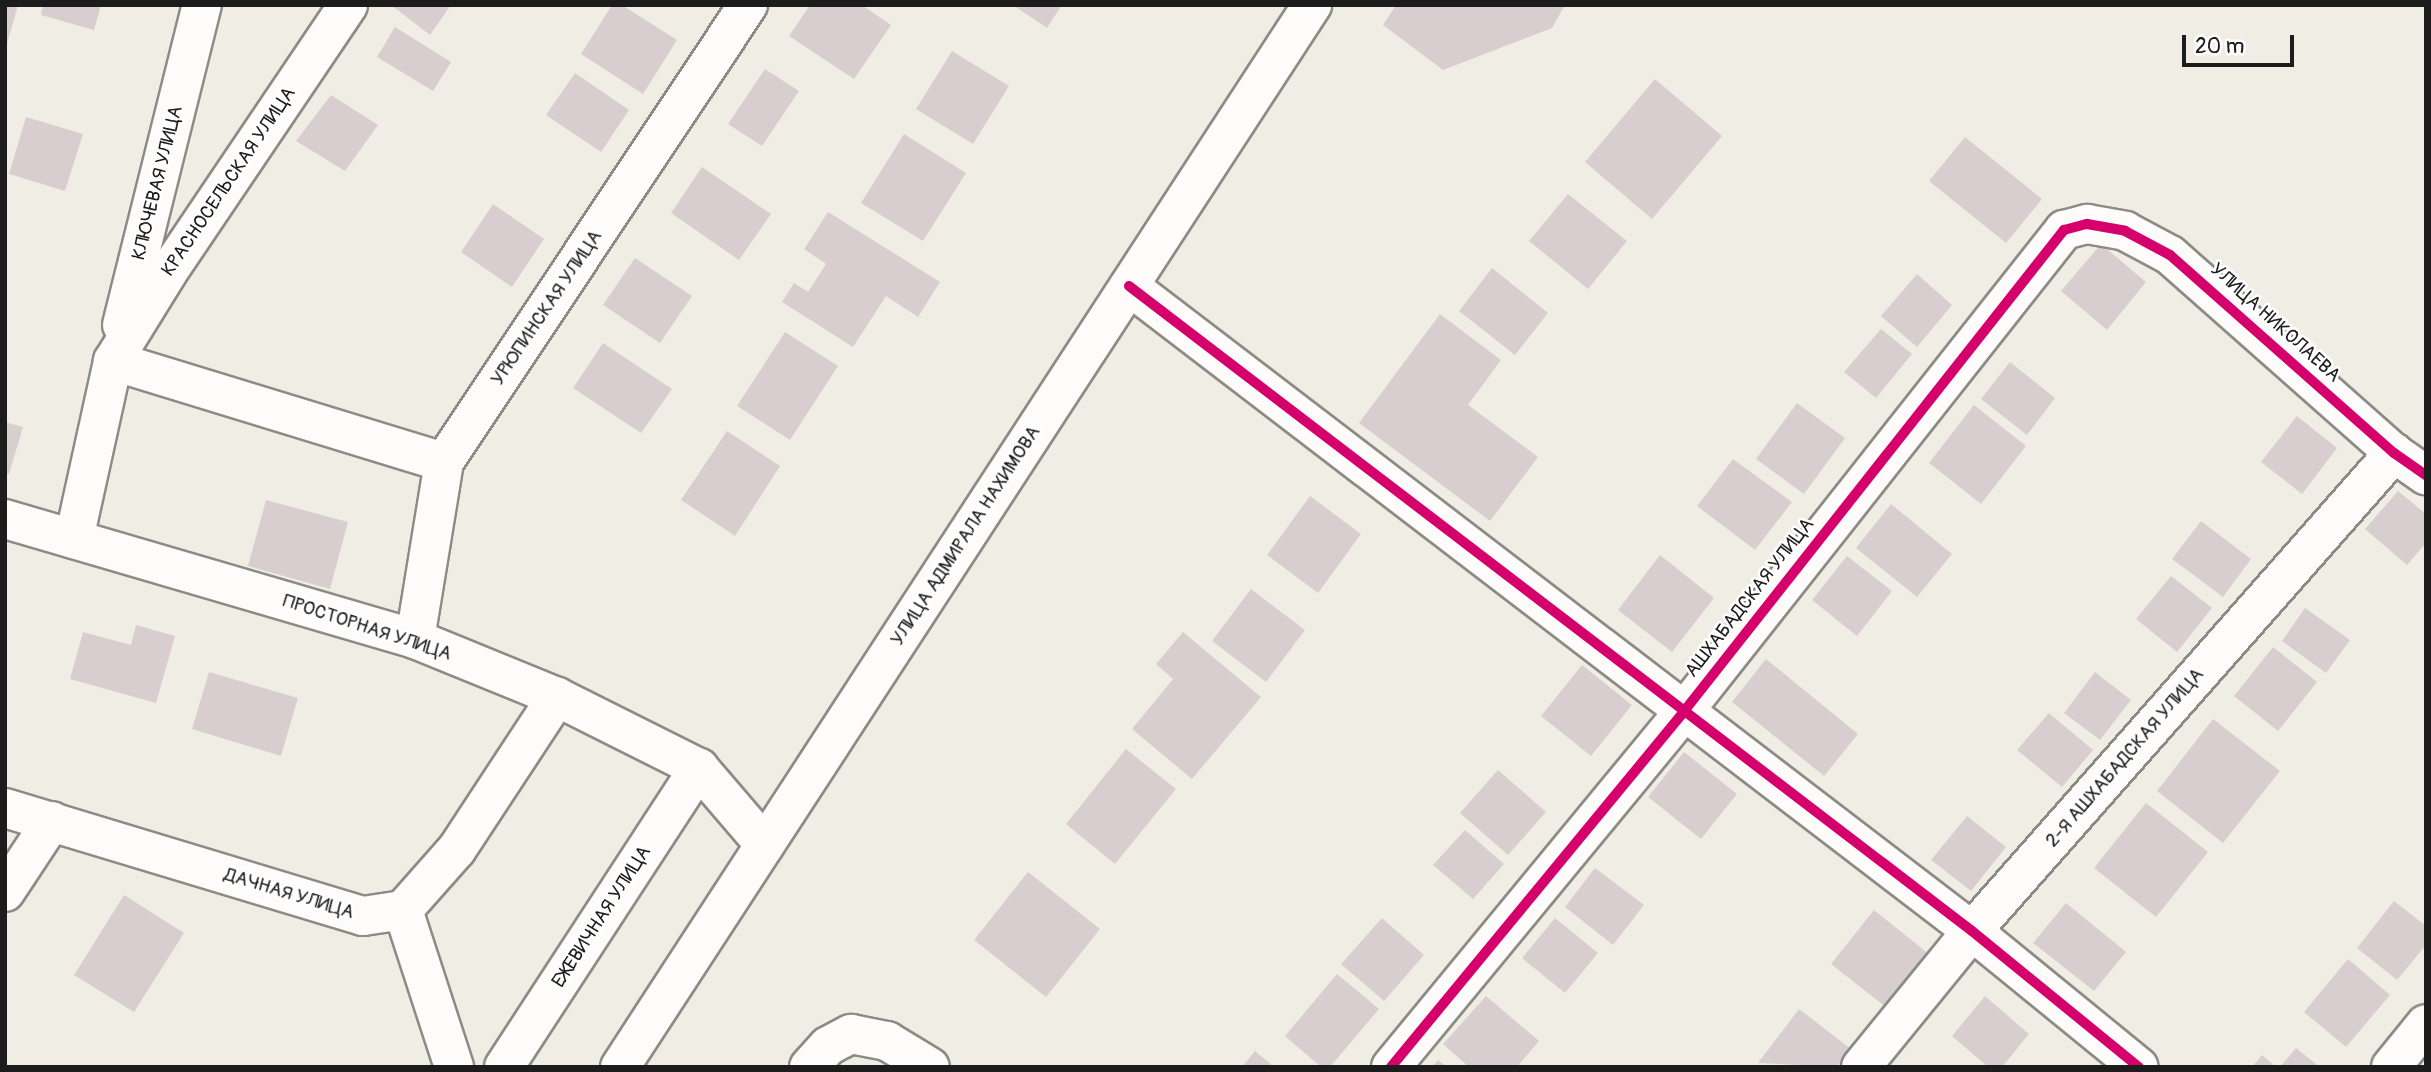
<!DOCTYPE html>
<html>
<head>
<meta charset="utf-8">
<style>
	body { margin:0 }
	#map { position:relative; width:2431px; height:1072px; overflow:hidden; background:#f0eee4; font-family:Pangolin,sans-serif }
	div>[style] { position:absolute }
	.building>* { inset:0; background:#d9cecf }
	.roads { filter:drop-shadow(2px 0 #8c8c86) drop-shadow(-2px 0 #8c8c86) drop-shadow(0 2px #8c8c86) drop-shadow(0 -2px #8c8c86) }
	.minor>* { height:38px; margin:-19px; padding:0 19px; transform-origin:19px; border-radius:19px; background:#fdfcfb }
	.major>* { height:38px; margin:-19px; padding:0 19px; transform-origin:19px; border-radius:19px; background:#fdfcfb }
	.cycleway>* { height:10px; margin:-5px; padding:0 5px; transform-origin:5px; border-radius:5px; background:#d6006c }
	span { translate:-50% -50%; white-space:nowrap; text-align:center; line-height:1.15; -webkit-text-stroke:5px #fff; paint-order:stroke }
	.street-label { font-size:19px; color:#1c1c1c }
	.frame { position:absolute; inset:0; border:7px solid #1c1c1c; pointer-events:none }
	.scale { position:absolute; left:2182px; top:35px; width:112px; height:32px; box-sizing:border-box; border:4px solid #1c1c1c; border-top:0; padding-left:9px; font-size:21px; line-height:24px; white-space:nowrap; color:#1c1c1c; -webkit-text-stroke:5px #fff; paint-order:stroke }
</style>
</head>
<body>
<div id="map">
	<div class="building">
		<i style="clip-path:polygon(5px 5px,18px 5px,6px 47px,5px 47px)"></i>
		<i style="clip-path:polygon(43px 5px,101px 5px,94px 30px,41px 15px)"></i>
		<i style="clip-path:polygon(391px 5px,451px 5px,430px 35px)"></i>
		<i style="clip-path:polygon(612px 5px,622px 5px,677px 40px,643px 94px,581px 54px)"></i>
		<i style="clip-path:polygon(810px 5px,862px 5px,891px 25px,854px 79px,789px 36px)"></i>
		<i style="clip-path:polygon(1013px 5px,1062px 5px,1047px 28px)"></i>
		<i style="clip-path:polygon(1396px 5px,1565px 5px,1552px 28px,1443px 70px,1383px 25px)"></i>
		<i style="clip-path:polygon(395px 27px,451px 62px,433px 91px,377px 57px)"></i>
		<i style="clip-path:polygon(952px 51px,1009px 86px,973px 144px,916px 109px)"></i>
		<i style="clip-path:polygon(765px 69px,799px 91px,762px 146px,728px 124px)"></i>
		<i style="clip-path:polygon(575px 73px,629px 110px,601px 152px,546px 115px)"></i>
		<i style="clip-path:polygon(1655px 79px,1722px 136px,1652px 219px,1585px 162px)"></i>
		<i style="clip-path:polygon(331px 95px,378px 125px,345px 171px,296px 141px)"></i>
		<i style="clip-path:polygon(26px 117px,83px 134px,65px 191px,9px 174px)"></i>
		<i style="clip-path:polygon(904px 134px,966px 173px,923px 241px,861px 203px)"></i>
		<i style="clip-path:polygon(1965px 137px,2042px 199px,2006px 243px,1929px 181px)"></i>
		<i style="clip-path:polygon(702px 167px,771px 214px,739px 260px,671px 213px)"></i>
		<i style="clip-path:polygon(1568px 194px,1627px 241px,1588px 289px,1529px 241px)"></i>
		<i style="clip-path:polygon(493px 204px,544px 239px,512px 287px,461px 252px)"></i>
		<i style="clip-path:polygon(828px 212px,940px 282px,918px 317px,886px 296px,853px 347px,782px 302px,794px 283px,808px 292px,826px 264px,804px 249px)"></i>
		<i style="clip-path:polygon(2101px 244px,2146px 282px,2107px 330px,2061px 291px)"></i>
		<i style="clip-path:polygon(635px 258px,692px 296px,660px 343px,603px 305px)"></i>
		<i style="clip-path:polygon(1492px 268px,1548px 313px,1515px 355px,1459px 311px)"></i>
		<i style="clip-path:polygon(1917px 274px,1952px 305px,1917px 347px,1881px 316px)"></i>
		<i style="clip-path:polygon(1440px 314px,1501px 360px,1468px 405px,1538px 457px,1490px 521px,1359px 423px)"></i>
		<i style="clip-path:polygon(1881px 329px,1912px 354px,1876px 398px,1844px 372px)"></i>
		<i style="clip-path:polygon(785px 332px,838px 366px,790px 440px,737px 406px)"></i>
		<i style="clip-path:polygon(603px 343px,672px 389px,641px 433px,573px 388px)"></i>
		<i style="clip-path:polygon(2010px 362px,2055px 398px,2027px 435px,1981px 399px)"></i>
		<i style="clip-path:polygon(1797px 403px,1845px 438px,1804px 494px,1756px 459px)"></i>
		<i style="clip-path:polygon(1974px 405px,2026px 446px,1981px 504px,1929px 463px)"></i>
		<i style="clip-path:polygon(2297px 416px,2337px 448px,2302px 494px,2261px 462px)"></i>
		<i style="clip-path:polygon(5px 422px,23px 427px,9px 474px,5px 473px)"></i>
		<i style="clip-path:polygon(727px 431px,780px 466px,735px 536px,681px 500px)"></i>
		<i style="clip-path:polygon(1733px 459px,1792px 502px,1755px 550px,1697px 506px)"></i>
		<i style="clip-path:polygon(2398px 491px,2426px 514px,2426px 543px,2407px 565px,2365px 529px)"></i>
		<i style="clip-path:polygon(1310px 496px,1361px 534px,1318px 593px,1267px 555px)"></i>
		<i style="clip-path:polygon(266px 500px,348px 522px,330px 589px,248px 566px)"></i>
		<i style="clip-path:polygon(1891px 504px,1952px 554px,1917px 597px,1856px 548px)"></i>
		<i style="clip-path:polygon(2201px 521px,2251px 559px,2223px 597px,2172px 559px)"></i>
		<i style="clip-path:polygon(1660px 555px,1714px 598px,1672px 652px,1618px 610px)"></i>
		<i style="clip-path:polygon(1847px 556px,1892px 591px,1857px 636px,1812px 600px)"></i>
		<i style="clip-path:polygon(2171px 576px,2212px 608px,2177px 652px,2136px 619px)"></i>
		<i style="clip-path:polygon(1251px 589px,1305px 630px,1266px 682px,1212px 641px)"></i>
		<i style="clip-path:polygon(2305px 608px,2350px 640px,2326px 673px,2282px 641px)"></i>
		<i style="clip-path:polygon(136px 625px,175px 636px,156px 703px,70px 679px,83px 632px,131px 645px)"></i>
		<i style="clip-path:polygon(1183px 632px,1261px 697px,1192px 779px,1132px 729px,1173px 679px,1156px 664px)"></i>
		<i style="clip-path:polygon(2273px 647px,2317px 682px,2278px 731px,2234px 696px)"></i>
		<i style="clip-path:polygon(1766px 659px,1858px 734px,1824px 776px,1732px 702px)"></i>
		<i style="clip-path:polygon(1582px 665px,1632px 705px,1591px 756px,1541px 716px)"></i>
		<i style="clip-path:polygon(209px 672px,298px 698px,281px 756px,192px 729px)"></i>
		<i style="clip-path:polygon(2095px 672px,2131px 700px,2100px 740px,2064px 713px)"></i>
		<i style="clip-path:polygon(2049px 713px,2093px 750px,2062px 787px,2017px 750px)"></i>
		<i style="clip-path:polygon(2213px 719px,2280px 771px,2223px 843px,2157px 791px)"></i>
		<i style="clip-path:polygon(1126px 749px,1176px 789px,1115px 864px,1066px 824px)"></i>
		<i style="clip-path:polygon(1684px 752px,1737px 794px,1701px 839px,1648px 797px)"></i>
		<i style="clip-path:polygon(1498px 770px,1546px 812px,1508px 855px,1460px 813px)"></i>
		<i style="clip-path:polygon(2146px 803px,2208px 852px,2156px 917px,2094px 868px)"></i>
		<i style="clip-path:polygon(1967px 816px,2006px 847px,1971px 891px,1931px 860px)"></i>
		<i style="clip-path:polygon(1465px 830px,1504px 864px,1473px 899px,1433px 865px)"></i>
		<i style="clip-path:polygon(1595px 868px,1644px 905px,1613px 945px,1565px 907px)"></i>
		<i style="clip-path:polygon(1028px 872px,1100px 929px,1046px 997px,974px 940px)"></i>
		<i style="clip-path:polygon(124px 895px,184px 933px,134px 1012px,74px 975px)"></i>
		<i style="clip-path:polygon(2394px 901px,2426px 926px,2426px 945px,2397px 980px,2357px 948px)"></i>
		<i style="clip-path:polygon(2066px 903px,2126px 952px,2094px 991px,2033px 943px)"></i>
		<i style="clip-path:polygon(1874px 910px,1930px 955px,1887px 1008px,1831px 964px)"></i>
		<i style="clip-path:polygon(1382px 918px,1424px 955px,1384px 1001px,1341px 964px)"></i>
		<i style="clip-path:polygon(1555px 918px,1598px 953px,1565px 993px,1522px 958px)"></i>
		<i style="clip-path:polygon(2348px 959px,2390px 995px,2346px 1047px,2304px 1012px)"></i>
		<i style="clip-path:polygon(1337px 974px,1379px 1009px,1330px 1067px,1321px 1067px,1285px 1036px)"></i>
		<i style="clip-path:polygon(1486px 996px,1539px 1041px,1517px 1067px,1469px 1067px,1443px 1044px)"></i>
		<i style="clip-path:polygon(1985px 996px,2029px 1034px,2002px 1067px,1988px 1067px,1952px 1036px)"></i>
		<i style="clip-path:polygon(1799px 1009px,1851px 1049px,1837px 1067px,1758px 1063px)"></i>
		<i style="clip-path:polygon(2296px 1048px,2320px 1067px,2280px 1067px)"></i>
		<i style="clip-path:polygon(1255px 1051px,1274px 1067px,1242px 1067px)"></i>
		<i style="clip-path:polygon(2262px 1055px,2276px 1067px,2252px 1067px)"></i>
		<i style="clip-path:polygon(1438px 1060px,1447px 1067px,1432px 1067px)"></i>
	</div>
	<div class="roads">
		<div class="minor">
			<i style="left:1129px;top:286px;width:1061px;rotate:37.42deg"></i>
			<i style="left:1972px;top:931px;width:215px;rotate:39.2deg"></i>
			<i style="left:122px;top:325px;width:330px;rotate:-76deg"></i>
			<i style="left:113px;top:361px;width:105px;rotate:-58.3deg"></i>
			<i style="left:168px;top:272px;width:322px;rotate:-56deg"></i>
			<i style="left:5px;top:519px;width:427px;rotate:16.3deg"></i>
			<i style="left:415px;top:639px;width:153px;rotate:22.2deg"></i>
			<i style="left:557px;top:697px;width:159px;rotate:26.6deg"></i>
			<i style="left:699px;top:768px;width:101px;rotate:49.4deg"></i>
			<i style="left:74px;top:539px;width:182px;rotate:-77.6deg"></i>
			<i style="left:113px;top:361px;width:346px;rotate:17deg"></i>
			<i style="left:415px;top:639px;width:179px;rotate:-80.7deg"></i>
			<i style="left:444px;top:462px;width:549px;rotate:-56.37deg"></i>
			<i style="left:5px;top:808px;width:374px;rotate:16.8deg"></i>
			<i style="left:363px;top:916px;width:40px;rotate:-8.5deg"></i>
			<i style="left:403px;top:910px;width:81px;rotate:-48.5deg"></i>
			<i style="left:457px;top:849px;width:182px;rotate:-56.7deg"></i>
			<i style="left:5px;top:892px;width:85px;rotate:-56.5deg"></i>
			<i style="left:403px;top:910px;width:165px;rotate:72deg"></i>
			<i style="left:504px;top:1067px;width:357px;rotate:-56.9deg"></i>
			<i style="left:809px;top:1067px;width:28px;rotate:-48deg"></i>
			<i style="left:828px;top:1046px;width:26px;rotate:-28deg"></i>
			<i style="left:851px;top:1034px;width:37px;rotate:11deg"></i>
			<i style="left:887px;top:1041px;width:50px;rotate:31.2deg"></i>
			<i style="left:1391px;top:1067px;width:462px;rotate:-50.5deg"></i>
			<i style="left:1685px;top:710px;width:612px;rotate:-51.71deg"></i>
			<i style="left:2064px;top:230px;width:24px;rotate:-15deg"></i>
			<i style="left:2087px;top:224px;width:39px;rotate:10deg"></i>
			<i style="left:2125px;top:231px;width:51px;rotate:28.1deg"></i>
			<i style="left:2170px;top:255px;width:299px;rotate:41.5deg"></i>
			<i style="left:2394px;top:453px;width:39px;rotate:35deg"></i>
			<i style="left:1861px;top:1067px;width:176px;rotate:-50.8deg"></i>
			<i style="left:1972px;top:931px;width:638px;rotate:-48.56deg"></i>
			<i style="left:2391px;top:1067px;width:55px;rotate:-50.9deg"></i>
		</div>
		<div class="major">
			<i style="left:620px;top:1067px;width:1268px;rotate:-56.91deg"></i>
		</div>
	</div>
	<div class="cycleway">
		<i style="left:1129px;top:286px;width:1061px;rotate:37.42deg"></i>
		<i style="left:1972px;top:931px;width:215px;rotate:39.2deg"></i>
		<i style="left:1391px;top:1067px;width:462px;rotate:-50.5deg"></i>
		<i style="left:1685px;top:710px;width:612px;rotate:-51.71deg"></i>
		<i style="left:2064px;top:230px;width:24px;rotate:-15deg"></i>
		<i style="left:2087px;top:224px;width:39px;rotate:10deg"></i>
		<i style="left:2125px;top:231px;width:51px;rotate:28.1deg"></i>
		<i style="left:2170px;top:255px;width:299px;rotate:41.5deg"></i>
		<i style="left:2394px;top:453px;width:39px;rotate:35deg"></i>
	</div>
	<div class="street-label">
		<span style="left:229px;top:182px;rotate:-56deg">КРАСНОСЕЛЬСКАЯ УЛИЦА</span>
		<span style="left:158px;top:183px;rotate:-76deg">КЛЮЧЕВАЯ УЛИЦА</span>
		<span style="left:547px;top:308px;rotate:-56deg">УРЮПИНСКАЯ УЛИЦА</span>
		<span style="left:2275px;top:323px;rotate:42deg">УЛИЦА НИКОЛАЕВА</span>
		<span style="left:966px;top:536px;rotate:-57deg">УЛИЦА АДМИРАЛА НАХИМОВА</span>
		<span style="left:1750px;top:598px;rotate:-52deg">АШХАБАДСКАЯ УЛИЦА</span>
		<span style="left:367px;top:628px;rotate:18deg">ПРОСТОРНАЯ УЛИЦА</span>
		<span style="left:2125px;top:758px;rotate:-49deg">2-Я АШХАБАДСКАЯ УЛИЦА</span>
		<span style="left:289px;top:894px;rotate:17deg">ДАЧНАЯ УЛИЦА</span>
		<span style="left:602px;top:917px;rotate:-57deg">ЕЖЕВИЧНАЯ УЛИЦА</span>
	</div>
	<div class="frame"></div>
	<div class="scale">20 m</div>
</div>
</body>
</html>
